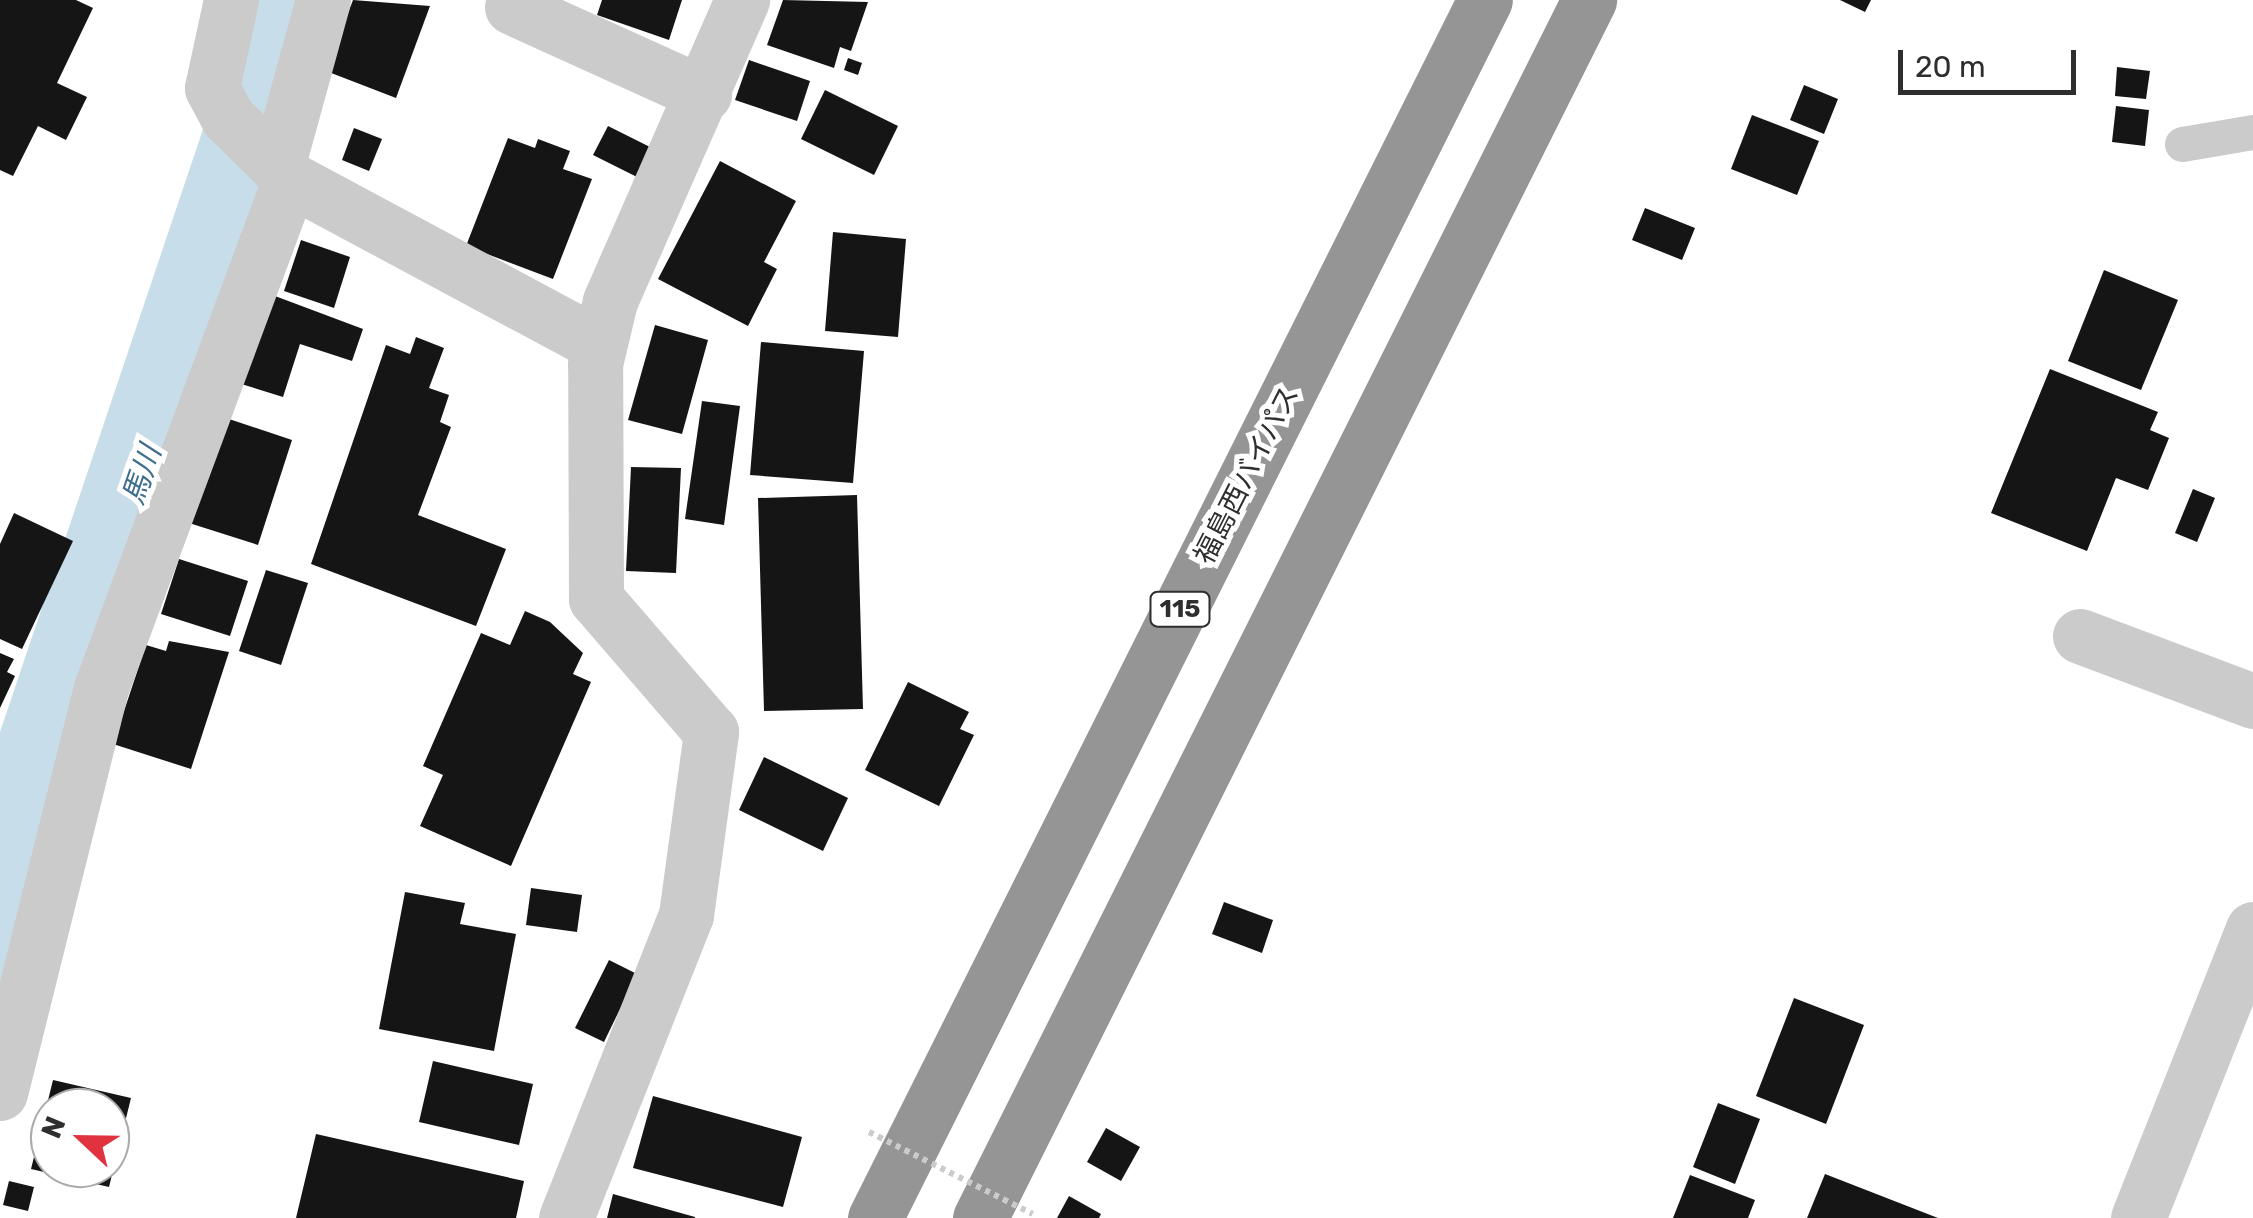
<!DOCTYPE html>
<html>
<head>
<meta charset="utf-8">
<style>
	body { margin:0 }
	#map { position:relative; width:2253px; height:1218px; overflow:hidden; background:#fff; font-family:Rubik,"Noto Sans JP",sans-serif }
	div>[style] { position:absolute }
	.river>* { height:105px; margin:-52.5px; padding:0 52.5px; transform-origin:52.5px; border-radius:52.5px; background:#c8ddea }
	.building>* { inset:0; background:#151515 }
	.lane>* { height:35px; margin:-17.5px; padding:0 17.5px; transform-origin:17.5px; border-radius:17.5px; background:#cbcbcb }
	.street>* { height:55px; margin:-27.5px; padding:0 27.5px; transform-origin:27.5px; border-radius:27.5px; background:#cbcbcb }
	.highway>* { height:55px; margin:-27.5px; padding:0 27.5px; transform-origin:27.5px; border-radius:27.5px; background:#959595 }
	.path-bridge>* { height:6px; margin-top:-3px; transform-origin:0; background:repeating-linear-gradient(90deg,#cbcbcb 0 5px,transparent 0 10px) }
	span { translate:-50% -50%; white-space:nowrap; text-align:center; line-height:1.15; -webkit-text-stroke:10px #fff; paint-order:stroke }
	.shield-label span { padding:2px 8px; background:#fff; border:2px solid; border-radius:8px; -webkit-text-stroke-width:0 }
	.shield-label { font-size:25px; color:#2e2e2e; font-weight:700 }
	.street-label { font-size:28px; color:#2e2e2e }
	.water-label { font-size:30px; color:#3e6e8e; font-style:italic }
	.north { position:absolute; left:30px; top:1088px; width:100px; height:100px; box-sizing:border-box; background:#fff; border:2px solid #ababab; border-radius:50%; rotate:292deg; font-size:28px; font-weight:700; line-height:40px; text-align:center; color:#2e2e2e }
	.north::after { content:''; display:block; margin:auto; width:35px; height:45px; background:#e1333f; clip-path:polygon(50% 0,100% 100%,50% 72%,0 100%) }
	.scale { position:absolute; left:1898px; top:50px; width:178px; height:45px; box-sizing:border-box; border:5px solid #2e2e2e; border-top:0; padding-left:12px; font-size:30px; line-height:35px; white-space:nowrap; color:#2e2e2e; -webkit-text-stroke:8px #fff; paint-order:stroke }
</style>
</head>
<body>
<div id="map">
	<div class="river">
		<i style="left:0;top:952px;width:199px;rotate:-76.7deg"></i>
		<i style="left:46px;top:758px;width:724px;rotate:-71.39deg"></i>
		<i style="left:277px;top:72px;width:73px;rotate:-79deg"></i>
	</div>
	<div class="building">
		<i style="clip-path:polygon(0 0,76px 0,93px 8px,57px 83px,87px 97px,66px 140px,38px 126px,13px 176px,0 170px)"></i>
		<i style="clip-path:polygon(353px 0,430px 6px,396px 98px,326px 71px)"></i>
		<i style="clip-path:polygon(602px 0,682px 0,669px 40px,597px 15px)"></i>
		<i style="clip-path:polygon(783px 0,868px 2px,851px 51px,840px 47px,834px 68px,767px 45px)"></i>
		<i style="clip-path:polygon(1840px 0,1871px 0,1865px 12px)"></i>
		<i style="clip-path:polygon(848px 58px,862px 63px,858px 75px,844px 70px)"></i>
		<i style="clip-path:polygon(749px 60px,810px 81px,797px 121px,735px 100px)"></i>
		<i style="clip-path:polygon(2117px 67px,2150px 71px,2146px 99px,2115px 96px)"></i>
		<i style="clip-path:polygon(1804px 85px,1838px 99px,1824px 134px,1790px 120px)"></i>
		<i style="clip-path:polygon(825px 90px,898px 126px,874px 175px,801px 139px)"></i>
		<i style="clip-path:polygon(2116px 106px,2149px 110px,2145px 146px,2112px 142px)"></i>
		<i style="clip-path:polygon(1752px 115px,1819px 141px,1797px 195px,1731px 169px)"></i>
		<i style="clip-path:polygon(608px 126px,652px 148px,637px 177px,593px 155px)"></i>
		<i style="clip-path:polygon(354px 128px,382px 139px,369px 171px,342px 160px)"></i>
		<i style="clip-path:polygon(508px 138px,535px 148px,538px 139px,570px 151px,563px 169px,592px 179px,553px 279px,466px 246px)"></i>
		<i style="clip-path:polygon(720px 161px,796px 201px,764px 262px,777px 269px,748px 326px,658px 279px)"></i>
		<i style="clip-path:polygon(1645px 208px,1695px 228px,1682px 260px,1632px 240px)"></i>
		<i style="clip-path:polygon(833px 232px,906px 239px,898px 337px,825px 331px)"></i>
		<i style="clip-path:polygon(301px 240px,350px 257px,334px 308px,284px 291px)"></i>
		<i style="clip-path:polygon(2104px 270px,2178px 300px,2141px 390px,2068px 361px)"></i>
		<i style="clip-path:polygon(267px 293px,363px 329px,352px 361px,300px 344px,283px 397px,238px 383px)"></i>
		<i style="clip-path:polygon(655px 325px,708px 340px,682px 434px,628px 420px)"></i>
		<i style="clip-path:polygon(416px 337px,444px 348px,429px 388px,449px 395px,440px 422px,451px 427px,418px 515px,506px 549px,476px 626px,311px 564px,386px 345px,410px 354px)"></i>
		<i style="clip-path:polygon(761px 342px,864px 351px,853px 483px,750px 475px)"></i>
		<i style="clip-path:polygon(2050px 369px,2158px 412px,2150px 430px,2169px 438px,2148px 490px,2116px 478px,2087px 551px,1991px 513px)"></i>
		<i style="clip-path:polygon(702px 401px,740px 406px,724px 525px,685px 519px)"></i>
		<i style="clip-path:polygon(223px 417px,292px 440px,258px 545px,189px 523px)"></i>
		<i style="clip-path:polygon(631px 467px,681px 468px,676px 573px,626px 571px)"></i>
		<i style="clip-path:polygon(2193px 489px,2215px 498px,2197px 542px,2175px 533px)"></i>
		<i style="clip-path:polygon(857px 495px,863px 709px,764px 711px,758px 498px)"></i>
		<i style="clip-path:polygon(14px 513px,73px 541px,22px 649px,0 639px,0 544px)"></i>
		<i style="clip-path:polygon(179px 559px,248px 581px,230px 636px,161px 614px)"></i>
		<i style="clip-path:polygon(266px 570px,308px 583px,281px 665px,239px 651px)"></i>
		<i style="clip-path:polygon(525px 611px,550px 622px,583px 653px,573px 674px,591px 682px,511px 866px,420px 826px,443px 775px,423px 766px,481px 633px,510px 645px)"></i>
		<i style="clip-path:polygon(169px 641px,229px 652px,191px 769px,113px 744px,146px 645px,166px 651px)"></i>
		<i style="clip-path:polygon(0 653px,14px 659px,7px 672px,15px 676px,0 708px)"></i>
		<i style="clip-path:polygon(908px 682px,969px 712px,960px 729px,974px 735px,939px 806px,865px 770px)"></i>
		<i style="clip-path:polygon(764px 757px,848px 798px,823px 851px,739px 810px)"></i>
		<i style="clip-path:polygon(531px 888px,582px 895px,577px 932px,526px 925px)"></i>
		<i style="clip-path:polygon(405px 892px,465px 903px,460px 924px,516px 934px,494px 1051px,379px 1029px)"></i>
		<i style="clip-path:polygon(1224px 902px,1273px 920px,1262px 953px,1212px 934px)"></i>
		<i style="clip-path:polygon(609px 960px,637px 974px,604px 1042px,575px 1028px)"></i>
		<i style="clip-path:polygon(1794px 998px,1864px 1025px,1826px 1124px,1756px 1096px)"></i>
		<i style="clip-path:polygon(433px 1061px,533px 1084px,519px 1145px,419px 1122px)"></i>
		<i style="clip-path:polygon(evenodd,53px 1080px,131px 1098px,109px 1187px,31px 1169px,53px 1080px,50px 1108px,110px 1108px,110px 1168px,50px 1168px,50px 1108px)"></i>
		<i style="clip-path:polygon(653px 1096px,802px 1137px,783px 1207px,633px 1168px)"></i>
		<i style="clip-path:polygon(1718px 1103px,1760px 1119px,1735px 1184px,1693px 1167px)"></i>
		<i style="clip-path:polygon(1106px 1128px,1140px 1147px,1121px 1181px,1087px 1162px)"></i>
		<i style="clip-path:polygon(316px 1134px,524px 1181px,516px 1218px,296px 1218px)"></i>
		<i style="clip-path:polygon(1825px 1174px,1938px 1218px,1807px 1218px)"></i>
		<i style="clip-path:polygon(1690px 1175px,1755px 1200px,1748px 1218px,1673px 1218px)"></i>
		<i style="clip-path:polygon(9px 1181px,34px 1187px,28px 1211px,3px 1205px)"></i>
		<i style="clip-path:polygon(613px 1194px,695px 1217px,695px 1218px,607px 1218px)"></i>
		<i style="clip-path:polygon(1069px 1196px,1101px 1214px,1099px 1218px,1057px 1218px)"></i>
	</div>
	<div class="lane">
		<i style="left:2182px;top:144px;width:72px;rotate:-9.6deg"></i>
	</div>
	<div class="street">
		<i style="left:231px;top:0;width:90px;rotate:102.2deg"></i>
		<i style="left:212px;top:88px;width:34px;rotate:62deg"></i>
		<i style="left:228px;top:118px;width:87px;rotate:44.5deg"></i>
		<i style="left:512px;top:7px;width:211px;rotate:24.4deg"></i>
		<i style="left:277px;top:167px;width:173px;rotate:-74.6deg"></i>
		<i style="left:2080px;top:636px;width:185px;rotate:20.6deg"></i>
		<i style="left:0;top:1093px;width:417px;rotate:-76deg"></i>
		<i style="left:101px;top:688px;width:543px;rotate:-69.63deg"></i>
		<i style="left:290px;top:179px;width:351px;rotate:28.2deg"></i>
		<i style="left:566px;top:1218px;width:326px;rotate:-68.4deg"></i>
		<i style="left:686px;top:915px;width:185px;rotate:-82.2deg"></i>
		<i style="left:711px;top:732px;width:176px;rotate:-130.8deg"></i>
		<i style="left:596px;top:599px;width:235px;rotate:-90.2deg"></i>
		<i style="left:595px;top:364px;width:65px;rotate:-76.6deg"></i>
		<i style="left:610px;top:301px;width:329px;rotate:-66.3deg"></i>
		<i style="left:2138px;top:1218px;width:311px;rotate:-68.3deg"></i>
	</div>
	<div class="highway">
		<i style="left:875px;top:1218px;width:1362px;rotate:-63.4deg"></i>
		<i style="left:980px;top:1218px;width:1362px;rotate:-63.43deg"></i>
	</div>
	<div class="path-bridge">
		<i style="left:869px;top:1132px;width:183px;rotate:26.6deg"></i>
	</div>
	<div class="shield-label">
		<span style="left:1180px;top:609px">115</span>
	</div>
	<div class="street-label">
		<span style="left:1247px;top:475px;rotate:-63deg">福島西バイパス</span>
	</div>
	<div class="water-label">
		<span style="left:142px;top:475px;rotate:-71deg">馬川</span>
	</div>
	<div class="north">N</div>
	<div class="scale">20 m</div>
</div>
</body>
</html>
